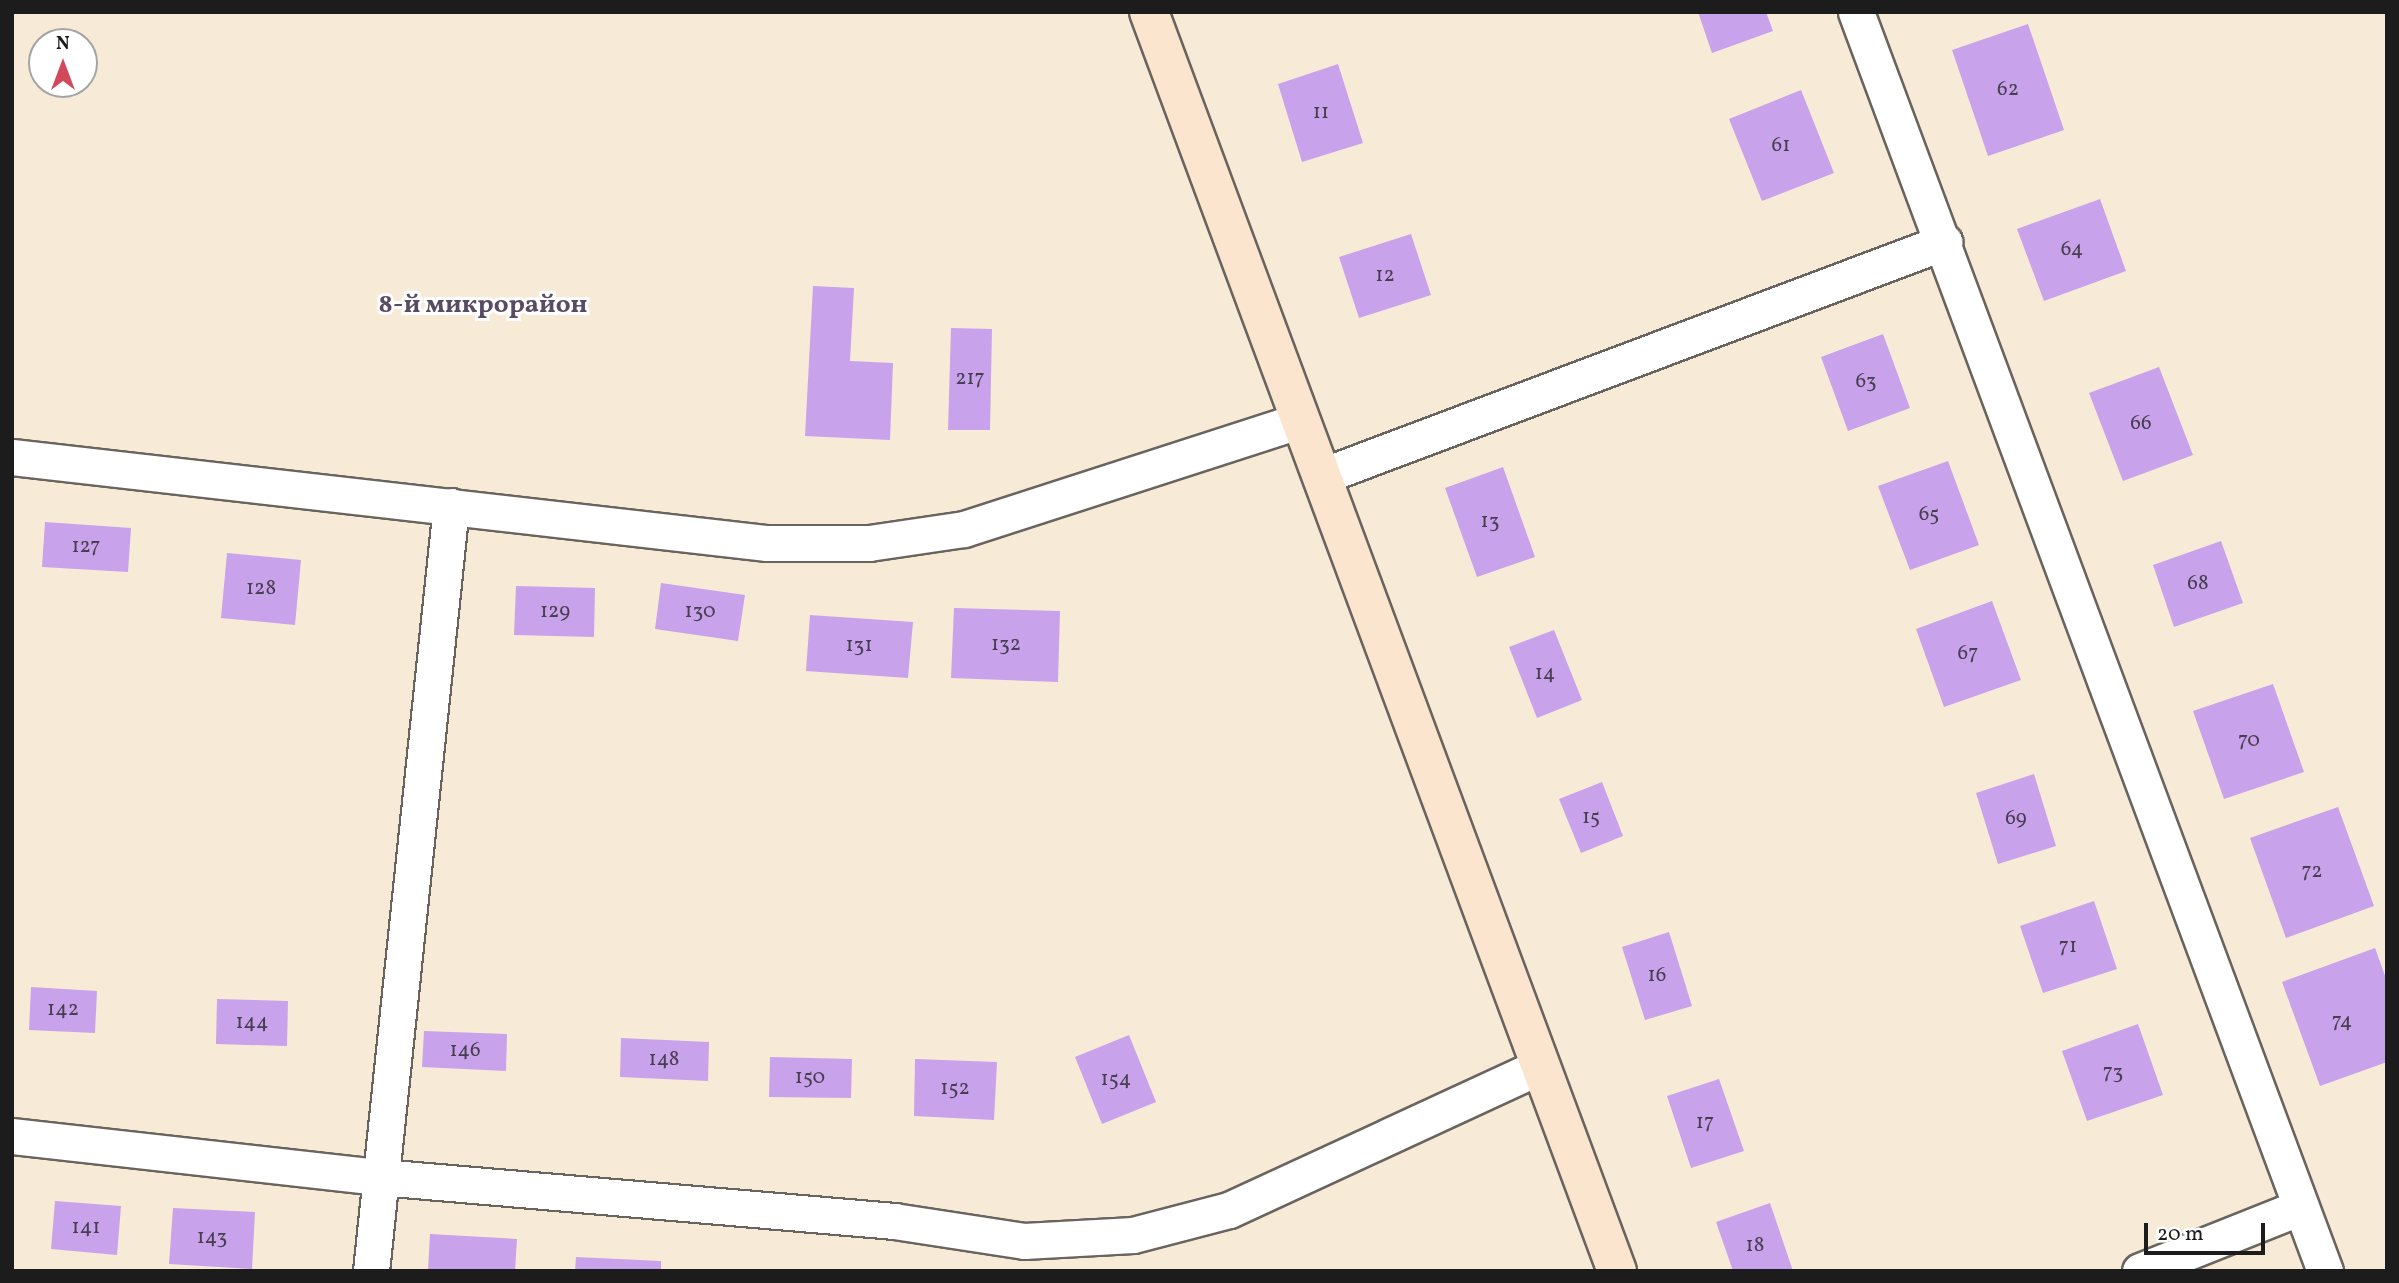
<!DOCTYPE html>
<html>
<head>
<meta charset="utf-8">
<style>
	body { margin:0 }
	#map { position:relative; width:2399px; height:1283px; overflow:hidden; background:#f7ebd8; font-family:Vollkorn,serif }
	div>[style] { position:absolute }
	.building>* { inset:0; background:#c8a2ea }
	.roads { filter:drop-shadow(2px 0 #69645e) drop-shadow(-2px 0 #69645e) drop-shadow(0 2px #69645e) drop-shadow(0 -2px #69645e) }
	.street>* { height:35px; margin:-17.5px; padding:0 17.5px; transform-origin:17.5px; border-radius:17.5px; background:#fff }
	.secondary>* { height:38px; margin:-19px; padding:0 19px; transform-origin:19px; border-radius:19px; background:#fbe5cf }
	span { translate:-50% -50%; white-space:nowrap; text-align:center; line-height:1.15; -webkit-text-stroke:6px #fff; paint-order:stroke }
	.number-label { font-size:21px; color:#473e50 }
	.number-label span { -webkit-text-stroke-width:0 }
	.neighbourhood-label { font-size:26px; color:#584b64; font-weight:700 }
	.frame { position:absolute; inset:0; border:14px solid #1c1c1c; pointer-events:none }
	.north { position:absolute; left:28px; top:28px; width:70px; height:70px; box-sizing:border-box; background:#fff; border:2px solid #a4a4a4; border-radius:50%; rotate:0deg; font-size:19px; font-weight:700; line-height:28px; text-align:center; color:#1c1c1c }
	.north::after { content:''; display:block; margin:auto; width:24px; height:32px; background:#d1495b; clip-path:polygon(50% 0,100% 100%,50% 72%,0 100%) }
	.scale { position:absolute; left:2144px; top:1223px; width:121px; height:32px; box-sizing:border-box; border:4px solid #1c1c1c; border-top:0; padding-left:9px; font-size:21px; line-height:24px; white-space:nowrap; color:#1c1c1c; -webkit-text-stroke:5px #fff; paint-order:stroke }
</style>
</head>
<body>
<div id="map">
	<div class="building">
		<i style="clip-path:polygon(1698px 12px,1766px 12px,1773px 31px,1712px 53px)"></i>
		<i style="clip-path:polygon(2028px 24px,2064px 130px,1988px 156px,1952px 50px)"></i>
		<i style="clip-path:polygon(1338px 64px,1363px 143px,1302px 162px,1278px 84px)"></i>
		<i style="clip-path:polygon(1801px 90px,1834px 173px,1762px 201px,1729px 119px)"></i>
		<i style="clip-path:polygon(2100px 199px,2126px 271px,2044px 301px,2017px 229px)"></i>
		<i style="clip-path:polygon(1411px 234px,1431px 295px,1359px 318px,1339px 257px)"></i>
		<i style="clip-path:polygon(813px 286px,854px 288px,850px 361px,893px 363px,890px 440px,805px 436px)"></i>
		<i style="clip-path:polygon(951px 328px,992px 329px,990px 430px,948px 430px)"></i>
		<i style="clip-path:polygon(1883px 334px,1910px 408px,1848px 431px,1821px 357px)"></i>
		<i style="clip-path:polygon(2159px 367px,2193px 455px,2123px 481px,2089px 393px)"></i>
		<i style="clip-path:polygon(1948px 461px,1979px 545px,1910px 570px,1878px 486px)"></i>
		<i style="clip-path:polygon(1503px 467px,1535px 557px,1477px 577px,1445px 488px)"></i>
		<i style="clip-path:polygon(45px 522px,131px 528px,128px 572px,42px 567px)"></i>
		<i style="clip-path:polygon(2221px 541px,2243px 603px,2174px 627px,2153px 565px)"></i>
		<i style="clip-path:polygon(227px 553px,301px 560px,295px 625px,221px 618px)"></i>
		<i style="clip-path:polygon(661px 583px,745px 595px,738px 641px,655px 629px)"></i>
		<i style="clip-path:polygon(516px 586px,595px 588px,594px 637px,514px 635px)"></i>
		<i style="clip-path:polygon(1992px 601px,2021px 680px,1944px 707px,1916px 629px)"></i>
		<i style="clip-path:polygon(954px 608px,1060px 611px,1058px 682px,951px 678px)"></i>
		<i style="clip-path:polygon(810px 615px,913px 622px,908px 678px,806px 671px)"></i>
		<i style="clip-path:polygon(1554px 630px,1582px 700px,1537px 718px,1509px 647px)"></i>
		<i style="clip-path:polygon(2273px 684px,2304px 772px,2224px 799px,2193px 711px)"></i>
		<i style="clip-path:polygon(2034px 774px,2056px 846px,1998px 864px,1976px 793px)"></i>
		<i style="clip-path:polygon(1602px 782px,1623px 836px,1581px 853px,1559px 799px)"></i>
		<i style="clip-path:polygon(2338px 807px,2374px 906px,2286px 938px,2250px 838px)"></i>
		<i style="clip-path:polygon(2094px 901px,2117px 969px,2043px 993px,2020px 926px)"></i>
		<i style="clip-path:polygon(1669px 932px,1692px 1006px,1645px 1020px,1622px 947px)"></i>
		<i style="clip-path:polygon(2375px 948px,2387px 981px,2387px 1062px,2320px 1086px,2282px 982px)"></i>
		<i style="clip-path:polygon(31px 987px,97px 991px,95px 1033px,29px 1030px)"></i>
		<i style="clip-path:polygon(217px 999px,288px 1001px,287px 1046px,216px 1044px)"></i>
		<i style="clip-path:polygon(2138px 1024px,2163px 1095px,2087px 1121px,2062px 1051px)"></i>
		<i style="clip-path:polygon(424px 1031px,507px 1034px,506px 1071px,422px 1067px)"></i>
		<i style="clip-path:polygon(1129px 1035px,1156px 1102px,1102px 1124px,1075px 1057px)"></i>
		<i style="clip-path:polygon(621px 1038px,709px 1042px,708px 1081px,620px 1077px)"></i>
		<i style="clip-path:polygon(770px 1057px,852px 1059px,851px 1098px,769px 1097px)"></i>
		<i style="clip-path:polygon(915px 1059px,997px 1062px,994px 1120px,914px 1116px)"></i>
		<i style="clip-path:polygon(1719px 1079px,1744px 1151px,1691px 1168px,1667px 1096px)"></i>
		<i style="clip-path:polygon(55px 1201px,121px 1206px,117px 1255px,51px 1249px)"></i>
		<i style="clip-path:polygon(1770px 1203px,1793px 1271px,1733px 1271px,1716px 1222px)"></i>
		<i style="clip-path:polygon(173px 1208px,255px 1212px,252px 1269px,169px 1264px)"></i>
		<i style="clip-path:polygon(430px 1234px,517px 1239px,515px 1271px,428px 1271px)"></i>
		<i style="clip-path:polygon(576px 1257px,661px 1261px,661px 1271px,575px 1271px)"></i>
	</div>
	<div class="roads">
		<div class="street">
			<i style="left:1856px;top:12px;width:1344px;rotate:69.57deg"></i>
			<i style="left:12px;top:457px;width:760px;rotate:6.5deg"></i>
			<i style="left:767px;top:543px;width:102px"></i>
			<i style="left:869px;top:543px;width:96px;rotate:-8.4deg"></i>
			<i style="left:964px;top:529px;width:352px;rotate:-17.9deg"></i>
			<i style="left:1322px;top:476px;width:665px;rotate:-20.62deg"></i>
			<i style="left:12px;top:1136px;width:370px;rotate:6.4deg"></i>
			<i style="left:380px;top:1177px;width:516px;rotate:4.89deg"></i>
			<i style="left:894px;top:1221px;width:132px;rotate:8.7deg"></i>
			<i style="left:1024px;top:1241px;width:109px;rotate:-3.2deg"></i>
			<i style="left:1133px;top:1235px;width:99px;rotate:-14.6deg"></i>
			<i style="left:1229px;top:1210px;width:343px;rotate:-24.8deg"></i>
			<i style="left:371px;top:1271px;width:769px;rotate:-84.03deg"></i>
			<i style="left:2140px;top:1271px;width:173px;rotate:-21.7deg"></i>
		</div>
		<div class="secondary">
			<i style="left:1149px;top:12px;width:1343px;rotate:69.61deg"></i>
		</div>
	</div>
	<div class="number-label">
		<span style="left:2008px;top:90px">62</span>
		<span style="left:1321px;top:113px">11</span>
		<span style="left:1781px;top:146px">61</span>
		<span style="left:2072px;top:250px">64</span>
		<span style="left:1385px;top:276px">12</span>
		<span style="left:970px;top:379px">217</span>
		<span style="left:1866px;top:382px">63</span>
		<span style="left:2141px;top:424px">66</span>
		<span style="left:1929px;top:515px">65</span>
		<span style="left:1490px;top:522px">13</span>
		<span style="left:86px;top:547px">127</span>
		<span style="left:2198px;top:584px">68</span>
		<span style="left:261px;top:589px">128</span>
		<span style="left:555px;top:612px">129</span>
		<span style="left:700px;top:612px">130</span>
		<span style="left:1006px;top:645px">132</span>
		<span style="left:859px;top:646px">131</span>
		<span style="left:1968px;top:654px">67</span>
		<span style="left:1545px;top:674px">14</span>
		<span style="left:2249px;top:741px">70</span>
		<span style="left:1591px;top:818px">15</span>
		<span style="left:2016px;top:819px">69</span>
		<span style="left:2312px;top:872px">72</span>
		<span style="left:2068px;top:947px">71</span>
		<span style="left:1657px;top:976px">16</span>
		<span style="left:63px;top:1010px">142</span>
		<span style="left:2342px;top:1022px">74</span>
		<span style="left:252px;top:1023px">144</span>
		<span style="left:465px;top:1051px">146</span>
		<span style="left:664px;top:1060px">148</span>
		<span style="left:2113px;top:1073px">73</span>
		<span style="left:810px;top:1078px">150</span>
		<span style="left:1116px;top:1080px">154</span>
		<span style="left:955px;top:1089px">152</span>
		<span style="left:1705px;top:1123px">17</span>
		<span style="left:86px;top:1228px">141</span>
		<span style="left:212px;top:1238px">143</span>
		<span style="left:1755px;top:1246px">18</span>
	</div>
	<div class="neighbourhood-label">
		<span style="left:483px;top:306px">8-й микрорайон</span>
	</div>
	<div class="frame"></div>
	<div class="north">N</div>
	<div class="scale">20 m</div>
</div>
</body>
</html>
